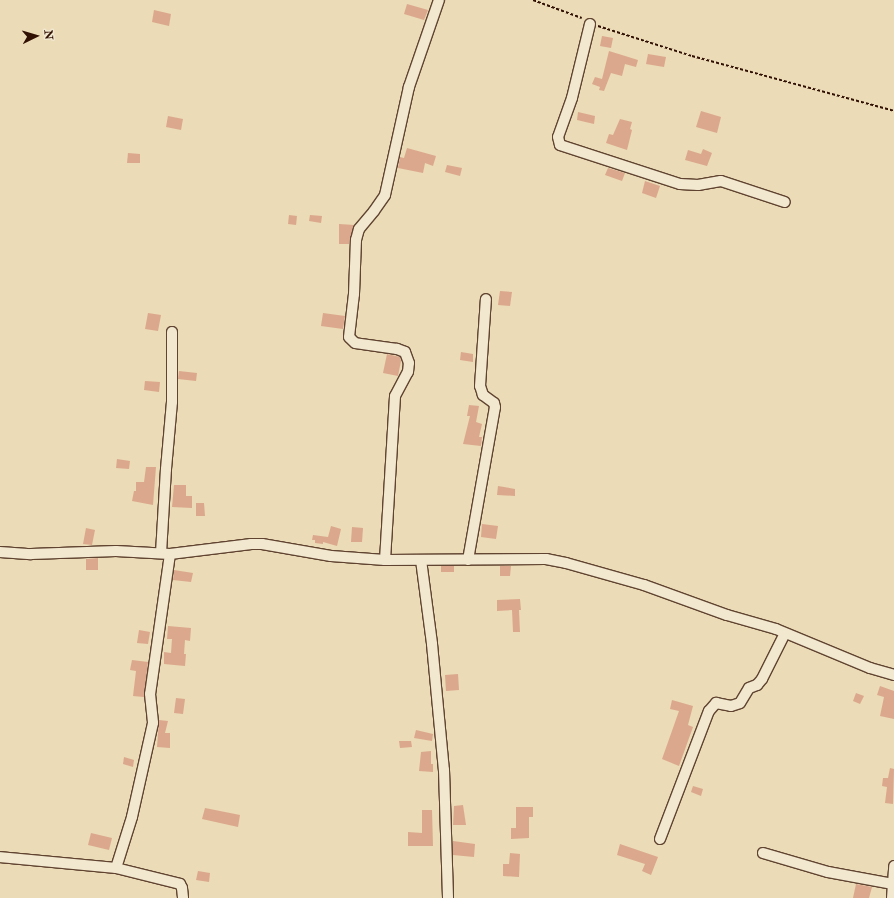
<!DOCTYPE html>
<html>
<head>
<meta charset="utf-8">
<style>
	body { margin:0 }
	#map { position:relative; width:894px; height:898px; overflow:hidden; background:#ebdbb6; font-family:"IM FELL Double Pica",serif }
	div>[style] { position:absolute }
	.building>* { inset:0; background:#dba88d }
	.path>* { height:1.5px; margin-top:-0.75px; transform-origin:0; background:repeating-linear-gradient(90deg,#321105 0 3px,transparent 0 5px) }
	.roads { filter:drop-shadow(1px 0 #604431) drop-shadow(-1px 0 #604431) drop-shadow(0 1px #604431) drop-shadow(0 -1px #604431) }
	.minor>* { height:10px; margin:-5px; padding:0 5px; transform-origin:5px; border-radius:5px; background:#f2e8d0 }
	span { translate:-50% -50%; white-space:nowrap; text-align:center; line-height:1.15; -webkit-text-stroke:3px #f2e8d0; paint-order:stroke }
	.north { position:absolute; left:16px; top:16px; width:40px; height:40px; -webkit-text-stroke:3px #f2e8d0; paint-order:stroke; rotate:85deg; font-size:11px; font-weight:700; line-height:16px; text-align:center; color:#321105 }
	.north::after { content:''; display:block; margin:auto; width:14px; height:18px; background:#321105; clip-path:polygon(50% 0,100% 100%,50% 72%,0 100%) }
</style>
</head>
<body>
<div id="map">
	<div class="building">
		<i style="clip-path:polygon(407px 4px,428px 10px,424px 20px,404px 14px)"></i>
		<i style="clip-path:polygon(154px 10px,171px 14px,169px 26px,152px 22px)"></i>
		<i style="clip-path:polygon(602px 36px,613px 38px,611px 48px,600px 46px)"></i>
		<i style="clip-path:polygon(609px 51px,638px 60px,636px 67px,625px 64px,622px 76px,611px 73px,604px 91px,599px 90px,600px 87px,592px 84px,595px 77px,602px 79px)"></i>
		<i style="clip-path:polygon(648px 54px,666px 57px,664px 67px,646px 64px)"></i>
		<i style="clip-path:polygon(701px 111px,721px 117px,717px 133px,696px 127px)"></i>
		<i style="clip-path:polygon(578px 112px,595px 116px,594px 124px,577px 120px)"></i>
		<i style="clip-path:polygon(168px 116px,183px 119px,181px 130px,166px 127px)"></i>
		<i style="clip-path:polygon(620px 119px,632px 122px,630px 129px,632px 130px,627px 150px,606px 143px,609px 134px,613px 135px)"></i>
		<i style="clip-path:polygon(407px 148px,436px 156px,433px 166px,425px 163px,423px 173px,398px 168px,400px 157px,404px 158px)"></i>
		<i style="clip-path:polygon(703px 149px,712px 153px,707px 166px,685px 160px,688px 150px,701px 154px)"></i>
		<i style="clip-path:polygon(128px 153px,140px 154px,140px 163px,127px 163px)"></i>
		<i style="clip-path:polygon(447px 165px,462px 168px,460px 176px,445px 172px)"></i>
		<i style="clip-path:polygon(608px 168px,625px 173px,622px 181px,605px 175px)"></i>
		<i style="clip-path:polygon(645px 181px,660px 186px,656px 198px,642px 193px)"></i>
		<i style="clip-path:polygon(289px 215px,297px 216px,296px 225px,288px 224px)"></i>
		<i style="clip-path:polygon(310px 215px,322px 216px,321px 223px,309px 221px)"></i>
		<i style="clip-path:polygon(339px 224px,354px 225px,349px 244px,339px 244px)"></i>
		<i style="clip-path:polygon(500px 291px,512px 292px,510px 306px,498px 305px)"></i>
		<i style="clip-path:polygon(148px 313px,161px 315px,158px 331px,145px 329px)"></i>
		<i style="clip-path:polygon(323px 313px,345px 316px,343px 329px,321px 326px)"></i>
		<i style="clip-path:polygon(461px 352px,473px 354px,473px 362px,460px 360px)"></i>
		<i style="clip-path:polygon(387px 354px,400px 357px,401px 361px,398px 376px,383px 373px)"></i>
		<i style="clip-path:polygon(179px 371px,197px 373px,196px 381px,178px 379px)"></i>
		<i style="clip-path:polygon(145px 381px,160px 382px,159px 392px,144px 390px)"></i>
		<i style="clip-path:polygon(469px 405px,479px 406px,476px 422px,482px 424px,479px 437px,482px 437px,481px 446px,463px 444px,470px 416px,467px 416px)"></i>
		<i style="clip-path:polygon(117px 459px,130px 461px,129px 469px,116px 468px)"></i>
		<i style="clip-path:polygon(146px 467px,156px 467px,153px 505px,132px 501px,134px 491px,136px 491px,136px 482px,144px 482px)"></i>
		<i style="clip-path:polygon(174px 485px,186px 485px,186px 496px,192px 496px,192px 508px,172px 507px)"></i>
		<i style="clip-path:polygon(498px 486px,515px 489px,515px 496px,497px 495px)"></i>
		<i style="clip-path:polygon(196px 503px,204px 503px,205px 516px,196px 516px)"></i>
		<i style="clip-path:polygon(482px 524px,498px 526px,496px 539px,481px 537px)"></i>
		<i style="clip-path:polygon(331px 526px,341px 529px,337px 546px,323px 542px,323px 544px,315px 543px,315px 540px,312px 540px,313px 535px,328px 537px)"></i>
		<i style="clip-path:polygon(352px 527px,363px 528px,362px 542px,351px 542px)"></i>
		<i style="clip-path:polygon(86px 528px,95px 530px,92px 545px,83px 544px)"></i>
		<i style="clip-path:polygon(98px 558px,98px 570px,86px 570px,86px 559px)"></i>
		<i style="clip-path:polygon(441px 566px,454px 566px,454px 572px,441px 572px)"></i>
		<i style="clip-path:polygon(500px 566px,511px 566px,510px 576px,500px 576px)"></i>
		<i style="clip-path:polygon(174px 570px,193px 573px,191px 582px,173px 580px)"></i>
		<i style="clip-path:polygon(520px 599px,521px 610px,519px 610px,520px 632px,513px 632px,512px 610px,497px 611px,497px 600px)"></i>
		<i style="clip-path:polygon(168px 626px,191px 628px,190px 641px,185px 640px,184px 654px,186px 654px,185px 666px,164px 664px,164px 652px,171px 653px,172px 639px,167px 639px)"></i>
		<i style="clip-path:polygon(139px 630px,150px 632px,148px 644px,137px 643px)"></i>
		<i style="clip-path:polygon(132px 660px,148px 662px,144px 697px,133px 696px,136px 671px,130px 670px)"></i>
		<i style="clip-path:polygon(458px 674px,459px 690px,446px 691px,445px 675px)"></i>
		<i style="clip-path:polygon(880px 686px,894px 691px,894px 719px,880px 716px,884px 697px,877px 695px)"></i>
		<i style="clip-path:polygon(856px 693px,864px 696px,860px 704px,853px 701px)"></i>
		<i style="clip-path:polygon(176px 698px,185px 699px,183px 714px,174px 713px)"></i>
		<i style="clip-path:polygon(672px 700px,693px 706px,688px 725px,693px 727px,679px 766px,662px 759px,679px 711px,670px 709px)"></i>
		<i style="clip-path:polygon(159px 720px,168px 721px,165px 733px,170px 733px,170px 748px,157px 747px)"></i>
		<i style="clip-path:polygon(416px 730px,433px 734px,432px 741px,414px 738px)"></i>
		<i style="clip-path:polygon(399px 741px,411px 741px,412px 747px,400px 748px)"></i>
		<i style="clip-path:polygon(431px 751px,431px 764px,433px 764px,433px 772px,419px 771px,421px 752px)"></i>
		<i style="clip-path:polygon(124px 757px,134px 760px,133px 767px,123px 764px)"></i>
		<i style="clip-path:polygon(890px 768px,894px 769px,893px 804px,885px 803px,887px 787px,882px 786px,883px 778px,888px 778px)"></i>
		<i style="clip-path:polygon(693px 786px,703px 789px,701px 796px,691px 792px)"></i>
		<i style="clip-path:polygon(463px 805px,466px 825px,453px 825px,454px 806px)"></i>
		<i style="clip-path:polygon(516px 807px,533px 807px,533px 817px,529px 817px,529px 838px,511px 839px,511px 828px,516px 828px)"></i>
		<i style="clip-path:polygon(205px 808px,240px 815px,238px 827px,202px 819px)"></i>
		<i style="clip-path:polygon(422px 810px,432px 810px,433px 846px,408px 846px,408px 832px,422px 833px)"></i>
		<i style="clip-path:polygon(91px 833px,112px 838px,109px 850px,88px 845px)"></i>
		<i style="clip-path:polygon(453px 841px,475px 844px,474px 857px,453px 855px)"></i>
		<i style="clip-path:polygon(620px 844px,658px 857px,651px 875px,642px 871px,645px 864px,617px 855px)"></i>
		<i style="clip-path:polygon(510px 853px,520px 854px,519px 877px,503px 876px,503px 864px,509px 864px)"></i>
		<i style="clip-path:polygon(198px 871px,210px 873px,209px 882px,196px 880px)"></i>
		<i style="clip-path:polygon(856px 884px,872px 887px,869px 898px,853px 898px)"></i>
	</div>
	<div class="path">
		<i style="left:533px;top:0;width:52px;rotate:20.2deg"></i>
		<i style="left:598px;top:26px;width:99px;rotate:17.7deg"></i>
		<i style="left:692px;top:56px;width:209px;rotate:15.2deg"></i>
	</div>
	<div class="roads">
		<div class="minor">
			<i style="left:590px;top:24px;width:76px;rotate:103.7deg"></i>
			<i style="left:572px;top:98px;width:41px;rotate:109.7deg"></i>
			<i style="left:558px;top:137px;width:8px;rotate:76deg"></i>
			<i style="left:560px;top:145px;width:126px;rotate:18deg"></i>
			<i style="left:680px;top:184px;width:18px;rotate:3deg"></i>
			<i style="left:698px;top:185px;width:23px;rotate:-10deg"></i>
			<i style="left:721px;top:181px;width:67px;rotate:18.2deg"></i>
			<i style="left:0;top:552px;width:31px;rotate:4deg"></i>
			<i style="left:31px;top:554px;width:85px;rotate:-2deg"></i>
			<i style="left:116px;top:551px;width:54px;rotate:3.2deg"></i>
			<i style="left:170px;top:554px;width:82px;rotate:-7deg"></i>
			<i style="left:251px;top:544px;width:11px"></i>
			<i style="left:262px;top:544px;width:70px;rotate:9.9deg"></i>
			<i style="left:331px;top:556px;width:54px;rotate:4.2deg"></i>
			<i style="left:385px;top:560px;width:161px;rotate:-0.4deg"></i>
			<i style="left:546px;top:559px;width:20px;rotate:11deg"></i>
			<i style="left:566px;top:563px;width:81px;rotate:15.8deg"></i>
			<i style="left:644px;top:585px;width:88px;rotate:19.9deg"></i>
			<i style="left:727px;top:615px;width:51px;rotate:15.9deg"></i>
			<i style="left:776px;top:629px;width:102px;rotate:22.5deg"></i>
			<i style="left:870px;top:668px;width:25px;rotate:16deg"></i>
			<i style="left:161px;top:553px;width:84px;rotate:-86.6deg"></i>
			<i style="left:166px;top:469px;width:67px;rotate:-84.9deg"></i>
			<i style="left:172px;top:402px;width:70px;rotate:-90deg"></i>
			<i style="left:170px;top:554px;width:141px;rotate:98.1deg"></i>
			<i style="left:150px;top:694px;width:29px;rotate:84deg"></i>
			<i style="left:153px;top:723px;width:96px;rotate:102.6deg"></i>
			<i style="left:132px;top:817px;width:53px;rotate:107.4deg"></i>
			<i style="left:116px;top:868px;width:66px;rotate:14deg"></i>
			<i style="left:180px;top:884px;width:4px;rotate:63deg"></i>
			<i style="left:182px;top:888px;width:10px;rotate:84deg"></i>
			<i style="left:385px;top:560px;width:164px;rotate:-86.5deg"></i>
			<i style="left:395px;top:396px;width:27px;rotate:-62deg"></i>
			<i style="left:408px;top:372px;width:9px;rotate:-84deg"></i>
			<i style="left:409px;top:363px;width:12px;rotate:-110deg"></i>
			<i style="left:405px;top:352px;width:9px;rotate:-159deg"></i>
			<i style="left:397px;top:349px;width:42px;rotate:-171.9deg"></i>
			<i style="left:355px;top:343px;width:8px;rotate:-135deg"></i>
			<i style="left:349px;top:337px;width:43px;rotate:-83.4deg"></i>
			<i style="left:354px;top:294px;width:54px;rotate:-87.9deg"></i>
			<i style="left:356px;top:240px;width:11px;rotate:-75deg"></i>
			<i style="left:359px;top:229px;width:23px;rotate:-50deg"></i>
			<i style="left:374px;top:211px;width:19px;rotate:-55deg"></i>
			<i style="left:385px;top:195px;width:111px;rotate:-77.5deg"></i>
			<i style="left:409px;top:87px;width:92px;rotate:-71deg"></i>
			<i style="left:421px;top:560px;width:85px;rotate:82.5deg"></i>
			<i style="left:432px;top:644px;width:127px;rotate:84.6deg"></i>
			<i style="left:444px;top:770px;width:128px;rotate:88.2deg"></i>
			<i style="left:468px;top:560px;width:155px;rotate:-80deg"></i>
			<i style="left:495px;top:407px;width:4px;rotate:-104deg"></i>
			<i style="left:494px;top:403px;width:14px;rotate:-144deg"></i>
			<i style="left:483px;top:395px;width:9px;rotate:-108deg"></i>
			<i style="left:480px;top:386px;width:87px;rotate:-86.1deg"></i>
			<i style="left:660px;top:839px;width:137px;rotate:-69.1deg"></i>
			<i style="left:709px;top:711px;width:11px;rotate:-49deg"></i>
			<i style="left:716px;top:703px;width:15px;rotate:11deg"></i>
			<i style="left:731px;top:706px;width:9px;rotate:-18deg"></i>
			<i style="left:740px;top:703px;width:17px;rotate:-59deg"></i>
			<i style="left:749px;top:688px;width:9px;rotate:-21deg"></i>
			<i style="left:757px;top:685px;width:8px;rotate:-50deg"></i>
			<i style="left:762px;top:679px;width:51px;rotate:-63.4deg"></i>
			<i style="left:763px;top:853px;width:68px;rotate:16.3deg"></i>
			<i style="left:828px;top:872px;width:66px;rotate:10.5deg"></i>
			<i style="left:0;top:857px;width:117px;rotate:5.4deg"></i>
			<i style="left:892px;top:898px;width:32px;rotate:-86deg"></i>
		</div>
	</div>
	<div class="north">N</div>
</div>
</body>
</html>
